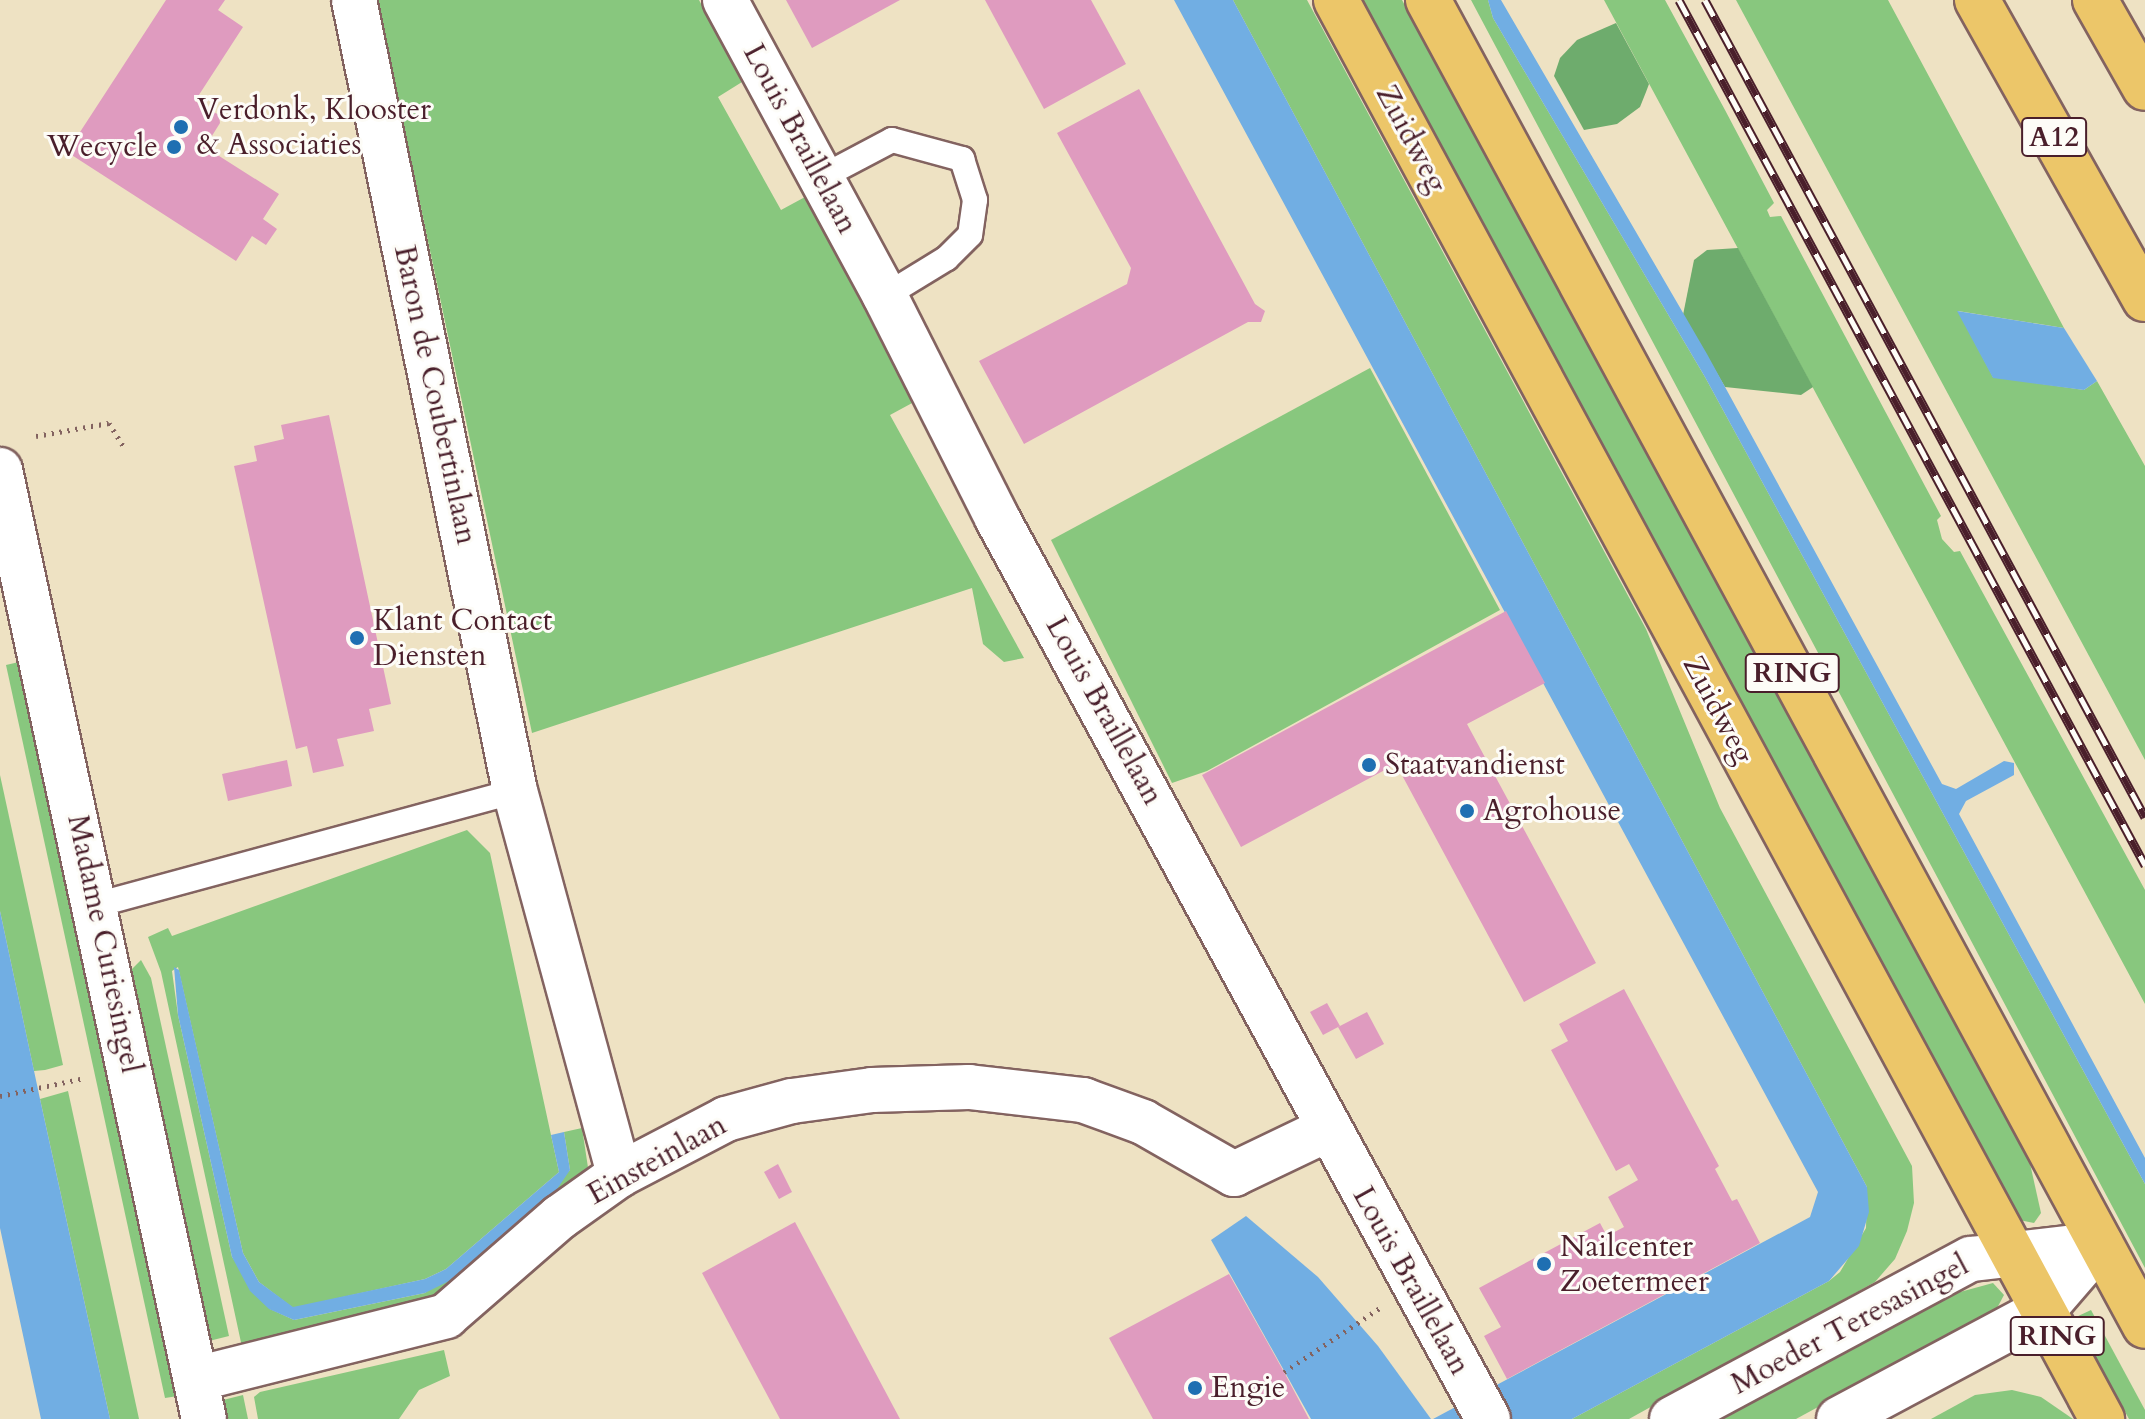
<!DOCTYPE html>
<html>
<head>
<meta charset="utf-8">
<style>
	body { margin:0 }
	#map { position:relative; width:2145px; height:1419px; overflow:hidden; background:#eee2c3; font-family:Cardo,serif }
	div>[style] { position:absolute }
	.green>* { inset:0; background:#88c77e }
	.forest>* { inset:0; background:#6eac6d }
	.water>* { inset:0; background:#71aee3 }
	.building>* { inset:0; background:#df9bbf }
	.path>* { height:5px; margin-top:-2.5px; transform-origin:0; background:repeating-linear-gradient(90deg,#836360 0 2px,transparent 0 8px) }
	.roads { filter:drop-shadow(2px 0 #836360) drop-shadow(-2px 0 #836360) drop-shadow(0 2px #836360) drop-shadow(0 -2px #836360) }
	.service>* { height:24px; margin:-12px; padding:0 12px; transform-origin:12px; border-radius:12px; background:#fff }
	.minor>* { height:44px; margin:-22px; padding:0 22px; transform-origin:22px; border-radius:22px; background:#fff }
	.tertiary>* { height:44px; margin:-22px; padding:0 22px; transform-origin:22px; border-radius:22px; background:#fff }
	.primary>* { height:44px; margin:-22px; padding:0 22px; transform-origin:22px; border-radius:22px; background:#ecc669 }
	.motorway>* { height:44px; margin:-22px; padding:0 22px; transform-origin:22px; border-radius:22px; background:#ecc669 }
	.rail>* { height:9px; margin-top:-4.5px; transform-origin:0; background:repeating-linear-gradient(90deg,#fdfcf7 0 18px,#4a1f2b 0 36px); box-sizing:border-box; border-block:2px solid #4a1f2b }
	.dots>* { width:22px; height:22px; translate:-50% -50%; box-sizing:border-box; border:4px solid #fdfcf7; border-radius:50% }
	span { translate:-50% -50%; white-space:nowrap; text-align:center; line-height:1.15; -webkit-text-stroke:6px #fdfcf7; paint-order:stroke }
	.shield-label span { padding:2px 6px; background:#fdfcf7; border:2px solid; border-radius:6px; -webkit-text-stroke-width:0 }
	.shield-label { font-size:28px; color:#4a1f2b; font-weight:700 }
	.poi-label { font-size:30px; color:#4a1f2b }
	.left { translate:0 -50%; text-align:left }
	.right { translate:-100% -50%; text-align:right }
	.street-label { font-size:30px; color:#4a1f2b }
</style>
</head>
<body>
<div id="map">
	<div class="green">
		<i style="clip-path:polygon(377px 0,699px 0,742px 82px,718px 97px,781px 210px,805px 197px,914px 402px,890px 415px,1024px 658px,1004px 662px,983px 644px,972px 588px,532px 733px)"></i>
		<i style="clip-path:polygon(1233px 0,1307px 0,1646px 629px,1720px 808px,1912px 1166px,1914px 1203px,1907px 1231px,1895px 1259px,1875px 1282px,1629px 1419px,1572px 1419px,1829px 1281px,1840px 1272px,1866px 1228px,1867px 1187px)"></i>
		<i style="clip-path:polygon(1361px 0,1402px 0,2029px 1159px,2041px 1213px,2034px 1223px,2019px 1220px)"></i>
		<i style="clip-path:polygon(1471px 0,1488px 0,1493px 18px,1705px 377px,2145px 1184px,2145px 1268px)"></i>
		<i style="clip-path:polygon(1604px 0,1665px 0,1725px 110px,1774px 203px,1767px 210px,1770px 217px,1781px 216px,1941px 516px,1937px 520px,1942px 539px,1954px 552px,1960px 551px,2145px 890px,2145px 1004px)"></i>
		<i style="clip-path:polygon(1736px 0,1888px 0,2064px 328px,1958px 311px,1993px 377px,2084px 390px,2097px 381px,2145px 466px,2145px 760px)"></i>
		<i style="clip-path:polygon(1370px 368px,1500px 610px,1207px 771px,1172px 783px,1051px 540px)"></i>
		<i style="clip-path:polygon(19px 662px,178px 1396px,165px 1398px,6px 665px)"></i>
		<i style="clip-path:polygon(0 775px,63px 1065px,45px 1070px,34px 1071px,0 911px)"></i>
		<i style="clip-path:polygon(467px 830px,490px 853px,559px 1172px,446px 1269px,425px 1279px,293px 1308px,259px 1282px,243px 1253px,178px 967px,172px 971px,178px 1015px,232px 1257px,270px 1309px,294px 1320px,425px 1293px,570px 1170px,564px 1132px,582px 1128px,589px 1174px,465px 1289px,242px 1347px,161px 972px,148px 937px,168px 928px,172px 936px)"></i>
		<i style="clip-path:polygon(141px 960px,151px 978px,229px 1336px,209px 1341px,129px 972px)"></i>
		<i style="clip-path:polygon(68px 1091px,122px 1340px,139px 1419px,110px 1419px,40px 1099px)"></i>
		<i style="clip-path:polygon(1993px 1283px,2004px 1295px,1996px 1310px,1796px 1419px,1718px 1419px,1949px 1295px)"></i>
		<i style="clip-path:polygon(2091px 1310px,2145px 1410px,2145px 1419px,2129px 1419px,2074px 1318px)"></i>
		<i style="clip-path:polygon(444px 1350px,450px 1376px,419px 1390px,399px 1419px,258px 1419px,254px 1397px,260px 1392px)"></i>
		<i style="clip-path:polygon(2012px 1390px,2041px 1397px,2073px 1419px,1931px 1419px,1975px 1395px)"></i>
		<i style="clip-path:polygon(243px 1395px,248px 1419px,227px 1419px,223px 1400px)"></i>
	</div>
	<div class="forest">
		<i style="clip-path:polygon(1616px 23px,1649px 84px,1646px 92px,1640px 107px,1617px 124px,1584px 130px,1554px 76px,1560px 58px,1577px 40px)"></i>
		<i style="clip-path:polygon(1738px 248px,1813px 387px,1801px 395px,1725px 387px,1683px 315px,1694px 260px,1707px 250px)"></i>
	</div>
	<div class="water">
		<i style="clip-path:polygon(1174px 0,1233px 0,1867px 1187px,1869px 1212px,1859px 1246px,1829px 1281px,1572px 1419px,1433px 1419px,1810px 1217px,1818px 1192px)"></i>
		<i style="clip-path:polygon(1488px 0,1501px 0,1707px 354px,1942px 784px,1956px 789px,2004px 761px,2014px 763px,2014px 775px,1966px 801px,1959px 814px,2145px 1158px,2145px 1184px,1705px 377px,1493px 18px)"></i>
		<i style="clip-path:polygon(1957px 311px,2064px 328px,2097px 381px,2084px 390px,1993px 378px)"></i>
		<i style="clip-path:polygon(0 911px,40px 1099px,110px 1419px,41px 1419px,0 1228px)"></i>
		<i style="clip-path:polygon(174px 967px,179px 970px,243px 1253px,259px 1282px,293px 1307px,425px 1279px,446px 1269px,559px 1172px,551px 1135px,564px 1132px,570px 1170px,551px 1198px,457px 1277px,425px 1293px,294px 1320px,269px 1309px,250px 1291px,232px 1257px,178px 1015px)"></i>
		<i style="clip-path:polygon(1246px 1216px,1318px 1277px,1378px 1346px,1431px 1419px,1311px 1419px,1211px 1240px)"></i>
	</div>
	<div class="building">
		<i style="clip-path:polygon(166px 0,225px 0,218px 10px,243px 27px,195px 101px,219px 115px,220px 123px,205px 147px,279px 194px,263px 219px,277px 229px,266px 245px,252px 236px,236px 261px,67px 152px)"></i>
		<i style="clip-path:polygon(786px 0,900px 0,812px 48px)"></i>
		<i style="clip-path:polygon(985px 0,1091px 0,1126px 64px,1044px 109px)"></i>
		<i style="clip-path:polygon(1139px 89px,1255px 304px,1265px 311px,1261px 322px,1248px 322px,1024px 444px,979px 361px,1127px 284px,1131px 268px,1057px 133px)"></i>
		<i style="clip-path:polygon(329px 415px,391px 704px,369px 709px,374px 731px,337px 739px,344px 766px,313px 773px,307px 746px,296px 749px,234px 466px,257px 461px,254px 446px,284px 439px,281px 425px)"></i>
		<i style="clip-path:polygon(1506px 611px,1545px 683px,1467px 724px,1596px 963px,1524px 1002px,1396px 764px,1241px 847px,1202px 775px)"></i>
		<i style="clip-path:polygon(287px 760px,292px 786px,228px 801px,222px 774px)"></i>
		<i style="clip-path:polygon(1624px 989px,1719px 1166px,1715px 1169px,1732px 1201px,1737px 1199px,1760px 1243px,1507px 1379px,1484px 1336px,1501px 1327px,1479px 1288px,1600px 1223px,1607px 1236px,1624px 1227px,1608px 1197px,1638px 1180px,1629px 1164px,1616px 1171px,1551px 1050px,1568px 1041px,1559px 1024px)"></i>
		<i style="clip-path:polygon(1327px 1003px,1340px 1026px,1323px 1035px,1310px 1012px)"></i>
		<i style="clip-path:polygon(1367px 1012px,1384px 1044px,1356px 1059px,1338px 1027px)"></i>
		<i style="clip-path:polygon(778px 1164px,792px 1192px,779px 1199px,764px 1172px)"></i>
		<i style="clip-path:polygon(795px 1222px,900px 1419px,780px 1419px,702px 1273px)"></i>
		<i style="clip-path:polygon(1229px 1274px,1284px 1372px,1309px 1419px,1153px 1419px,1109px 1338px)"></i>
	</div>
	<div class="path">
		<i style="left:36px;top:436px;width:74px;rotate:-10.1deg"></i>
		<i style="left:109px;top:423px;width:28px;rotate:58deg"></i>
		<i style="left:0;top:1096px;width:87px;rotate:-12deg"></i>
		<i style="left:1284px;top:1372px;width:115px;rotate:-33.7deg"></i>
	</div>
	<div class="roads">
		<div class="service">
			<i style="left:822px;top:177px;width:79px;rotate:-27.9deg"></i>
			<i style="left:892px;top:140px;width:73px;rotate:15.2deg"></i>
			<i style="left:962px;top:159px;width:43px;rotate:72.4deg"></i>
			<i style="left:975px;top:200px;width:35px;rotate:98deg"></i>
			<i style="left:970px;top:235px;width:33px;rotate:135deg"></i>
			<i style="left:947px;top:258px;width:73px;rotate:148.5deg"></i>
			<i style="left:96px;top:905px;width:434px;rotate:-15.2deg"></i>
		</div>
		<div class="minor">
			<i style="left:354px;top:0;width:807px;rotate:78.5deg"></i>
			<i style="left:515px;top:791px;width:398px;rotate:74.8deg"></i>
			<i style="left:725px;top:0;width:336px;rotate:61.6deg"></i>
			<i style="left:885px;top:296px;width:249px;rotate:63.2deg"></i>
			<i style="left:997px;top:518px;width:1026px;rotate:61.41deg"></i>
			<i style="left:196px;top:1379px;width:258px;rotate:-14.1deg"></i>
			<i style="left:446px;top:1316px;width:151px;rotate:-41deg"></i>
			<i style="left:560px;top:1217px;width:72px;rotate:-35.4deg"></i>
			<i style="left:619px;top:1175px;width:121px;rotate:-27.6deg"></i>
			<i style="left:726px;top:1119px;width:68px;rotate:-15.3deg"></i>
			<i style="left:792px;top:1101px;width:81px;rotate:-7.8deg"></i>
			<i style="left:872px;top:1090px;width:97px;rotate:-1.8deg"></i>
			<i style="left:969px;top:1087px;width:115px;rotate:6.5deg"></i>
			<i style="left:1083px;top:1100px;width:64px;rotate:20.1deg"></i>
			<i style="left:1143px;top:1122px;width:105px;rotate:29.7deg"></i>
			<i style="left:1234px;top:1174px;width:104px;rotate:-25.6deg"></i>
		</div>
		<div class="tertiary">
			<i style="left:0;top:470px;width:971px;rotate:77.87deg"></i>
			<i style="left:1672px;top:1419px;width:339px;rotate:-28.2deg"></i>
			<i style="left:1971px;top:1259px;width:130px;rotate:-6.6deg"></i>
			<i style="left:1839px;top:1419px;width:231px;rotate:-28.1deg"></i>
			<i style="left:2043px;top:1310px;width:87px;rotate:-49.2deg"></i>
		</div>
		<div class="primary">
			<i style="left:1336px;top:0;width:1613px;rotate:61.64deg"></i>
			<i style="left:1428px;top:0;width:1507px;rotate:61.6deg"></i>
		</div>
		<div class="motorway">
			<i style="left:1977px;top:0;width:343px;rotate:60.7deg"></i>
			<i style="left:2095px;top:0;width:101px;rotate:60.4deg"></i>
		</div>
	</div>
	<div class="rail">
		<i style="left:1679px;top:0;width:983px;rotate:61.69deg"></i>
		<i style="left:1705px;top:0;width:928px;rotate:61.7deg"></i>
	</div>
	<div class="dots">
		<i style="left:181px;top:127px;background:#1f6fb2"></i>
		<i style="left:174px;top:147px;background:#1f6fb2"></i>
		<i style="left:357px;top:638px;background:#1f6fb2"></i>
		<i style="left:1369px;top:765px;background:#1f6fb2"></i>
		<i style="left:1467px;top:811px;background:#1f6fb2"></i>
		<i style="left:1544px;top:1264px;background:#1f6fb2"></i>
		<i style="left:1195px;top:1388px;background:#1f6fb2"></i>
	</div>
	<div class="shield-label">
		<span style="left:2054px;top:137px">A12</span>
		<span style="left:1792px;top:673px">RING</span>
		<span style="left:2057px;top:1336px">RING</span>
	</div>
	<div class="poi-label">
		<span class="left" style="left:197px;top:127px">Verdonk, Klooster<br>&amp; Associaties</span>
		<span class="right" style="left:158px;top:147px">Wecycle</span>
		<span class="left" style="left:373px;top:638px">Klant Contact<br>Diensten</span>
		<span class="left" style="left:1385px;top:765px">Staatvandienst</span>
		<span class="left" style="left:1483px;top:811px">Agrohouse</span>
		<span class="left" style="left:1560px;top:1264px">Nailcenter<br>Zoetermeer</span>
		<span class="left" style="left:1211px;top:1388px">Engie</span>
	</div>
	<div class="street-label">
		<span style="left:800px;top:139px;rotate:62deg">Louis Braillelaan</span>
		<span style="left:1411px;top:139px;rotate:62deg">Zuidweg</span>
		<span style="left:435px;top:395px;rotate:78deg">Baron de Coubertinlaan</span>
		<span style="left:1718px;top:710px;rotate:62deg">Zuidweg</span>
		<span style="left:1104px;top:711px;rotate:61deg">Louis Braillelaan</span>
		<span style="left:104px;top:944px;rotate:78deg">Madame Curiesingel</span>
		<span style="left:657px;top:1160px;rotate:-29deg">Einsteinlaan</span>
		<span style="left:1411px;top:1281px;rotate:61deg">Louis Braillelaan</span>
		<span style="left:1850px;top:1325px;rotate:-28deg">Moeder Teresasingel</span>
	</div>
</div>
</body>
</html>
